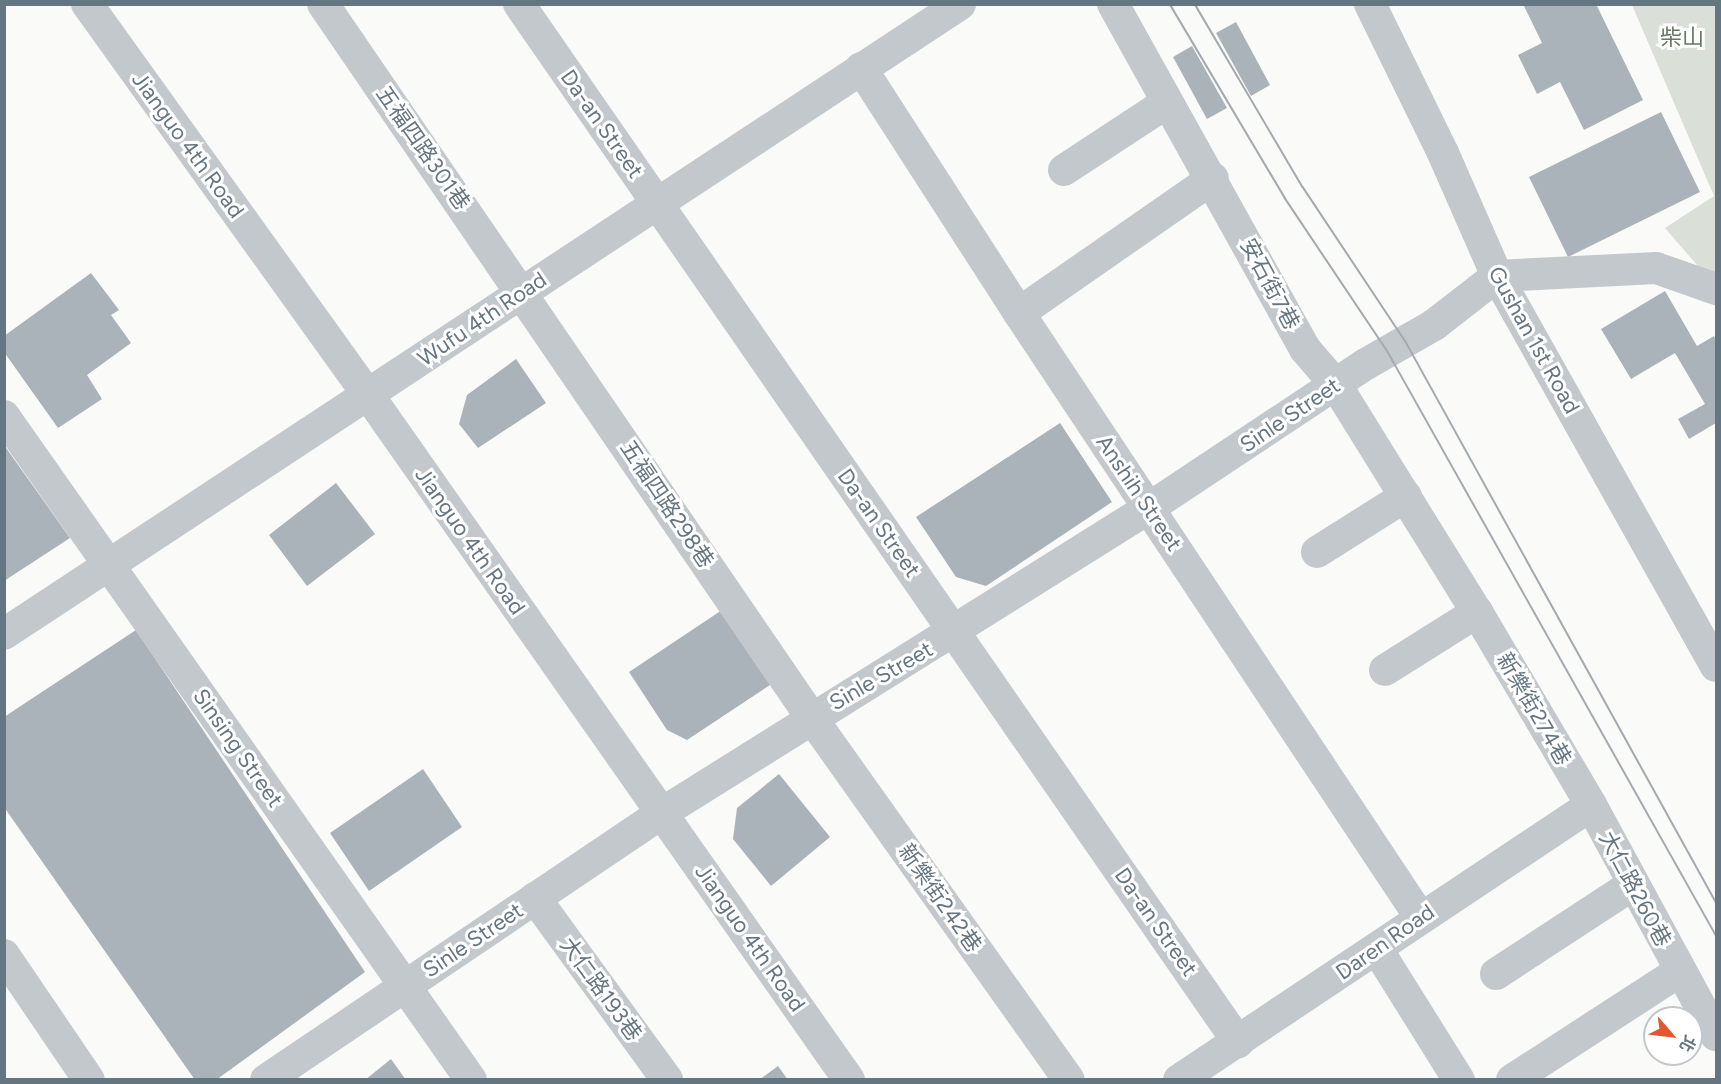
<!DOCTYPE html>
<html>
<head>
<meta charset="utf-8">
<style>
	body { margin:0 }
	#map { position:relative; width:1721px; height:1084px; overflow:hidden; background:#fafaf8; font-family:Figtree,"Noto Sans TC",sans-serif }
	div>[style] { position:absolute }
	.green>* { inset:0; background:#dadfd7 }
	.building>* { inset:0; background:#aab3b9 }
	.minor>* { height:32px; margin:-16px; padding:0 16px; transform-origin:16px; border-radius:16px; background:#c3c8cc }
	.tram>* { height:1.5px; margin:-0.75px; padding:0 0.75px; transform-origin:0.75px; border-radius:0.75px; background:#a2aab0 }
	span { translate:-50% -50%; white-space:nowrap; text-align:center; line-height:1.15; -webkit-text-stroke:6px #fff; paint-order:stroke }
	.park-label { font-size:22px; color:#687a64 }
	.street-label { font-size:22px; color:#657683 }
	.frame { position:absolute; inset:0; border:6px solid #657683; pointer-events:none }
	.north { position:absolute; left:1643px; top:1006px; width:60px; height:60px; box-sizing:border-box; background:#fff; border:2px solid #c1c8cd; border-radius:50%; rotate:118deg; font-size:16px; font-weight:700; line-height:24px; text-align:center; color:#657683 }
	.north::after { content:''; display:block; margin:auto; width:21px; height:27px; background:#e4572e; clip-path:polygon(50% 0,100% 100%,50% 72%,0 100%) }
</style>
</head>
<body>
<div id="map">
	<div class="green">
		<i style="clip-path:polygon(1632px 5px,1716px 5px,1716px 287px,1665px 228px,1714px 196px)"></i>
	</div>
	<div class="building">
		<i style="clip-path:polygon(1523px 4px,1596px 4px,1643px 100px,1584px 130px,1560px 82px,1537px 94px,1518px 55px,1542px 43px)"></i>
		<i style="clip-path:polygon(1236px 22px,1270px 85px,1251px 96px,1216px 33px)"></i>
		<i style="clip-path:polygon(1192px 46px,1227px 108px,1207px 119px,1173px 57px)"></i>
		<i style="clip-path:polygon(1661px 112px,1700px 192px,1568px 257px,1529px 177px)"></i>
		<i style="clip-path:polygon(91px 273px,119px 310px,111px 315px,131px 343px,87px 375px,102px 399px,58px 428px,4px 352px,4px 336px)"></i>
		<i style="clip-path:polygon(1665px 291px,1697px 346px,1714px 336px,1716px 341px,1716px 423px,1689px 439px,1678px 419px,1705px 404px,1675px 353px,1631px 379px,1601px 329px)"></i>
		<i style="clip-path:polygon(516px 359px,546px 403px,478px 448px,459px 424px,467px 395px)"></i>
		<i style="clip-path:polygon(1060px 423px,1112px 502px,986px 586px,956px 577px,916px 517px)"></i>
		<i style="clip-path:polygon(4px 445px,70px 538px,4px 581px)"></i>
		<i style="clip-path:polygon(336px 483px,375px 534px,307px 586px,269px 535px)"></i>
		<i style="clip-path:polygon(746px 594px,785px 675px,687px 740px,667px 730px,629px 672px)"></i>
		<i style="clip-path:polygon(136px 630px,365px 972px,216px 1080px,195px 1080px,4px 807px,4px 717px)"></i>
		<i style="clip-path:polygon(423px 769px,462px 827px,369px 891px,330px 833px)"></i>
		<i style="clip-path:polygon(779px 774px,830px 837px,771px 886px,733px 839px,737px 808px)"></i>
		<i style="clip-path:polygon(391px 1059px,406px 1080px,365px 1080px)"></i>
		<i style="clip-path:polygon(778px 1066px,788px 1080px,759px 1080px)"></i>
	</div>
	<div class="minor">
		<i style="left:87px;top:4px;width:483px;rotate:54.3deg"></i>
		<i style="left:369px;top:396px;width:836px;rotate:54.94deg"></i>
		<i style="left:323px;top:4px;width:864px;rotate:55.61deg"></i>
		<i style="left:811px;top:717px;width:445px;rotate:54.6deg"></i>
		<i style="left:519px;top:4px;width:1263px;rotate:55.29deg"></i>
		<i style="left:1113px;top:4px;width:395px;rotate:60.9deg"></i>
		<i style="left:1305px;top:349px;width:48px;rotate:49.3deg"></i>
		<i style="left:1336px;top:385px;width:267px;rotate:58.2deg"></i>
		<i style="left:1477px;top:612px;width:224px;rotate:59.4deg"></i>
		<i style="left:1591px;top:805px;width:262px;rotate:61.5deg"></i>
		<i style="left:1370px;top:4px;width:166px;rotate:63.9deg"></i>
		<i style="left:1443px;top:153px;width:134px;rotate:66.3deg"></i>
		<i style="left:1497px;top:276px;width:447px;rotate:60.7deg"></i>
		<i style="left:861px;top:68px;width:292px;rotate:57.2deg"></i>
		<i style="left:1019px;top:313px;width:725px;rotate:56.42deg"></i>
		<i style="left:1064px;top:170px;width:122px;rotate:-33.3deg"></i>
		<i style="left:1497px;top:276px;width:159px;rotate:-2.9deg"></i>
		<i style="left:1656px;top:268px;width:64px;rotate:19.3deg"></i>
		<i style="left:1019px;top:313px;width:236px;rotate:-34.8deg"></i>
		<i style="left:4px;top:416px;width:812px;rotate:54.88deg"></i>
		<i style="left:1317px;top:552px;width:105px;rotate:-32.2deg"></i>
		<i style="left:4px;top:634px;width:1145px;rotate:-33.38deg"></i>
		<i style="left:1385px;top:670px;width:109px;rotate:-32.2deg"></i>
		<i style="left:535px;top:898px;width:225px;rotate:54deg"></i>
		<i style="left:1377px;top:949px;width:155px;rotate:58deg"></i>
		<i style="left:4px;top:955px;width:151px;rotate:55.8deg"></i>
		<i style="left:1496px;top:974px;width:163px;rotate:-33.2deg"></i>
		<i style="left:266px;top:1080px;width:478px;rotate:-34deg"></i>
		<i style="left:662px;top:813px;width:575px;rotate:-32.06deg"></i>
		<i style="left:1149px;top:508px;width:260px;rotate:-33.6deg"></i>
		<i style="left:1366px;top:364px;width:78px;rotate:-29.8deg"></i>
		<i style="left:1434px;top:325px;width:80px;rotate:-37.9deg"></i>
		<i style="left:1179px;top:1080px;width:495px;rotate:-33.7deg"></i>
		<i style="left:1512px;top:1080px;width:200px;rotate:-33deg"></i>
	</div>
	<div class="tram">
		<i style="left:1170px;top:4px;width:226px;rotate:59.3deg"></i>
		<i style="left:1285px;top:198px;width:185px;rotate:56.2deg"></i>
		<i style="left:1388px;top:352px;width:669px;rotate:60.64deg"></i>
		<i style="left:1195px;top:4px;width:212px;rotate:59.5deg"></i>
		<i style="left:1303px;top:187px;width:186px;rotate:56.4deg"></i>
		<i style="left:1406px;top:342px;width:640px;rotate:61.03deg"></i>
	</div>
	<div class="park-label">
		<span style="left:1682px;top:38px">柴山</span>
	</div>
	<div class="street-label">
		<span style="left:602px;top:124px;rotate:55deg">Da-an Street</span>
		<span style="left:188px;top:145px;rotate:54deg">Jianguo 4th Road</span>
		<span style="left:423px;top:148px;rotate:55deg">五福四路301巷</span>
		<span style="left:1270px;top:284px;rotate:62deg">安石街7巷</span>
		<span style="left:482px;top:319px;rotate:-34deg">Wufu 4th Road</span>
		<span style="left:1534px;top:340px;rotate:61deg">Gushan 1st Road</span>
		<span style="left:1290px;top:415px;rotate:-34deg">Sinle Street</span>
		<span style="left:1139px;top:493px;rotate:56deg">Anshih Street</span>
		<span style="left:667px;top:504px;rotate:56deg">五福四路298巷</span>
		<span style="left:879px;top:523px;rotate:55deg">Da-an Street</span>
		<span style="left:470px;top:541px;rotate:55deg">Jianguo 4th Road</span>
		<span style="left:881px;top:676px;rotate:-30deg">Sinle Street</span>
		<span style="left:1534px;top:709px;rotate:60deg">新樂街274巷</span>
		<span style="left:238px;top:748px;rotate:55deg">Sinsing Street</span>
		<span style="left:1635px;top:889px;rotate:62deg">大仁路260巷</span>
		<span style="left:940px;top:898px;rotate:55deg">新樂街242巷</span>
		<span style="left:1156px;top:922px;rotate:55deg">Da-an Street</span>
		<span style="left:750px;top:938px;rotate:55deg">Jianguo 4th Road</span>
		<span style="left:473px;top:940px;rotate:-34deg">Sinle Street</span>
		<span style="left:1385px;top:942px;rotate:-35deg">Daren Road</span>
		<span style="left:601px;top:989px;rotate:54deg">大仁路193巷</span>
	</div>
	<div class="frame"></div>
	<div class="north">北</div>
</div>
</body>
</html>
